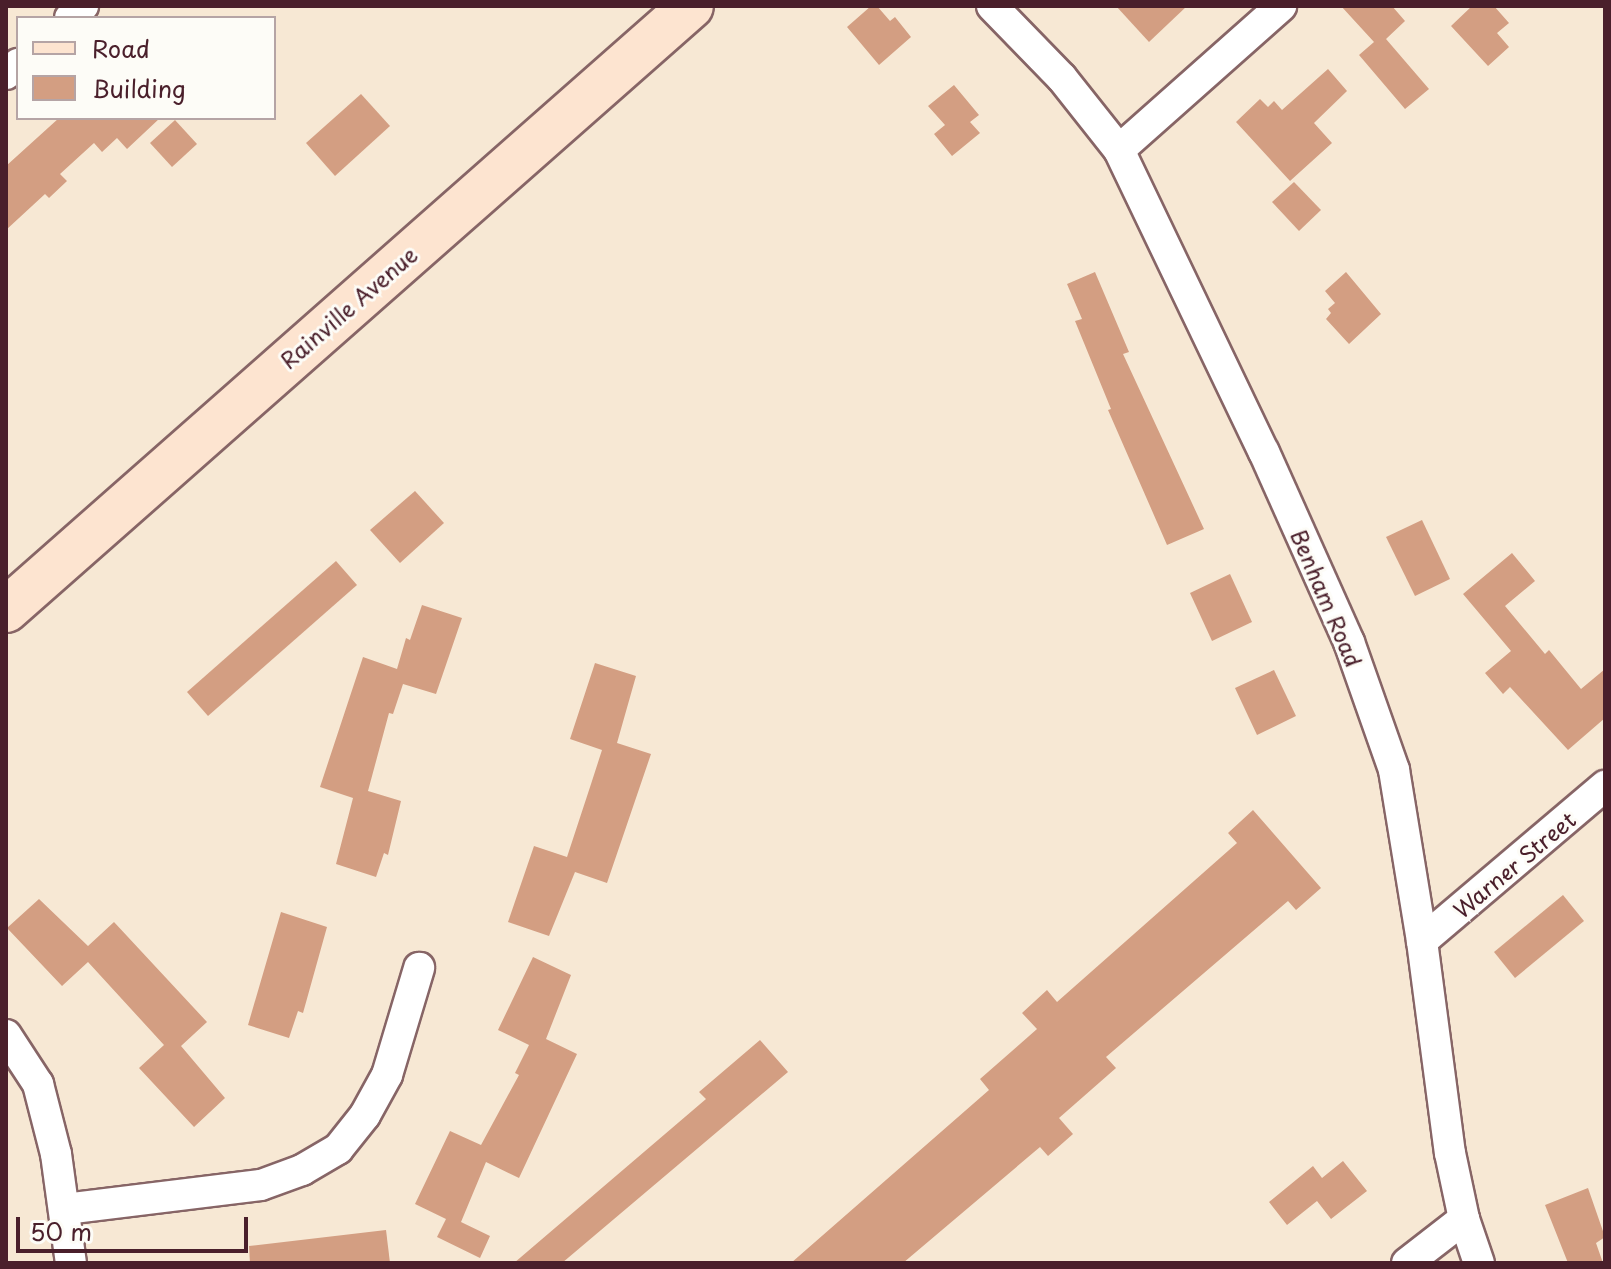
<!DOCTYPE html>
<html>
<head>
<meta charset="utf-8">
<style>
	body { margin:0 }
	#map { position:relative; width:1611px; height:1269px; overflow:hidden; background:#f7e8d4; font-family:"Playpen Sans",sans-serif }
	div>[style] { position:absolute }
	.building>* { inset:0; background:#d39e82 }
	.roads { filter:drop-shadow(2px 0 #876566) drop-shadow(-2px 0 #876566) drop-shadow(0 2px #876566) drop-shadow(0 -2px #876566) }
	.minor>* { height:30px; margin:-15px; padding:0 15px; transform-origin:15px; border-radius:15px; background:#fff }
	.secondary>* { height:44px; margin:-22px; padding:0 22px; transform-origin:22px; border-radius:22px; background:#fde4d0 }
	span { translate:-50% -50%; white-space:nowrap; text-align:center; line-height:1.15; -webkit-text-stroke:6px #fdfcf7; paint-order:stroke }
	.street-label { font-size:22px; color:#4a1f2b }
	.frame { position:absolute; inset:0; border:8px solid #4a1f2b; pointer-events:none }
	.legend { position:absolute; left:16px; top:16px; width:260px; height:104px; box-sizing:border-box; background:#fdfcf7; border:2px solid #b5a4a5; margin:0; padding:10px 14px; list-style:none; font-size:24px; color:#4a1f2b }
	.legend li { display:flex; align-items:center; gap:16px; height:40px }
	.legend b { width:40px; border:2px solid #b5a4a5 }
	.scale { position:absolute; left:16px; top:1217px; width:232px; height:36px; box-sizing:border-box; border:4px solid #4a1f2b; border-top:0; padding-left:10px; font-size:24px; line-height:28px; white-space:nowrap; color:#4a1f2b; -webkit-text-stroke:6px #fdfcf7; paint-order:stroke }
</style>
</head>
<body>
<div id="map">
	<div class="building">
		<i style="clip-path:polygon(871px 6px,877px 6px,890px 21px,895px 17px,911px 37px,879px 65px,847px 27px)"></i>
		<i style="clip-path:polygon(1116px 6px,1187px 6px,1149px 42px)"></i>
		<i style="clip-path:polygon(1341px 6px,1392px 6px,1405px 21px,1386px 39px,1429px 89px,1405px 109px,1359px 55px,1374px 42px)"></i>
		<i style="clip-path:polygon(1472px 6px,1494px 6px,1509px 23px,1497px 33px,1509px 47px,1488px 66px,1451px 26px)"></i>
		<i style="clip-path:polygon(1328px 69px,1347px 91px,1314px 123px,1332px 143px,1290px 181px,1236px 122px,1260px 99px,1268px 107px,1274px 101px,1282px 110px)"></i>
		<i style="clip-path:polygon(954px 85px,979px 115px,970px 122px,980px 133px,952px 156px,934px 134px,945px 125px,928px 106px)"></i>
		<i style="clip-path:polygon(361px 94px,390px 126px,335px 176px,306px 143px)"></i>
		<i style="clip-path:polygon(59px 118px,160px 118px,127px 149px,117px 138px,102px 152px,94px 143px,60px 174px,67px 181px,49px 198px,45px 194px,6px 230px,6px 166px)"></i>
		<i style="clip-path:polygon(175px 120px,197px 144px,172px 167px,150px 143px)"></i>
		<i style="clip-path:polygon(1294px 182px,1321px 210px,1299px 231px,1272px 202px)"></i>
		<i style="clip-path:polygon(1095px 272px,1129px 352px,1123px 354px,1204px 529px,1167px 545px,1108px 410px,1111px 409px,1075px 321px,1082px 319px,1067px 284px)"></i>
		<i style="clip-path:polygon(1346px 272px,1381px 314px,1349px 344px,1326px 319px,1331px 313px,1328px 309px,1335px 303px,1325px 291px)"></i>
		<i style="clip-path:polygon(415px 491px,444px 523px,400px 563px,370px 530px)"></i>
		<i style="clip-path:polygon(1422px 520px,1450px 579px,1415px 596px,1386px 537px)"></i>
		<i style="clip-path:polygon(1512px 553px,1535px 581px,1505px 606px,1545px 654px,1549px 650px,1581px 689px,1605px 669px,1605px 718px,1568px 750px,1510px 687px,1503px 694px,1485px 673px,1511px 651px,1463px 594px)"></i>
		<i style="clip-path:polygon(336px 561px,357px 585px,208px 716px,187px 692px)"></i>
		<i style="clip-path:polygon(1230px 574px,1252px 622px,1212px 641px,1190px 593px)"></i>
		<i style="clip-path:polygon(422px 605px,462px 618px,436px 694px,403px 684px,393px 714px,389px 713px,368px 791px,401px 801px,388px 855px,384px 853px,376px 877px,336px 864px,353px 798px,320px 787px,363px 657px,397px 669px,406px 638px,410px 640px)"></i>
		<i style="clip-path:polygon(595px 663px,636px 676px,617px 743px,651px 754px,607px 883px,575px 872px,549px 936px,508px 922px,534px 846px,567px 857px,592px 781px,602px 750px,570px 739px)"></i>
		<i style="clip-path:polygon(1274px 670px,1296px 716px,1257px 735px,1235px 688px)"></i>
		<i style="clip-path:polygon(1253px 810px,1321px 888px,1296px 910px,1288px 901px,1106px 1057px,1116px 1068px,1059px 1118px,1073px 1134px,1048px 1156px,1040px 1147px,903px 1263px,791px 1263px,989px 1090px,980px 1079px,1037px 1029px,1022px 1013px,1047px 990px,1057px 1002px,1237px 843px,1228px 833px)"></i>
		<i style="clip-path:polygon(1563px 895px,1584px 921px,1515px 978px,1494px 952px)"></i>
		<i style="clip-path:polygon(39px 899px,88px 946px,114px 922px,207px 1022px,181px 1046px,225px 1098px,194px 1127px,139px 1068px,164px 1045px,88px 962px,62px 986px,7px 928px)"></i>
		<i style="clip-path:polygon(281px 912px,327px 927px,303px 1013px,298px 1011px,289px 1038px,248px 1025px)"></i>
		<i style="clip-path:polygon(533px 957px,571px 975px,546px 1039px,577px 1054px,519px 1178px,486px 1162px,461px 1222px,490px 1236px,480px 1258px,437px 1237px,446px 1219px,415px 1204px,450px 1131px,481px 1145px,519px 1075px,515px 1073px,529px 1045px,498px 1030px)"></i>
		<i style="clip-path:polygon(760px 1040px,788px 1072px,562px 1263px,514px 1263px,706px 1099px,699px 1092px)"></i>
		<i style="clip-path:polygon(1343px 1161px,1367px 1191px,1331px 1219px,1317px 1201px,1287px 1225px,1269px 1202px,1313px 1166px,1322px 1178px)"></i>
		<i style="clip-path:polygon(1588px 1188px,1605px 1237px,1596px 1243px,1603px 1263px,1568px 1263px,1545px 1205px)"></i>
		<i style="clip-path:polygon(386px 1230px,390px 1263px,250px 1263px,249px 1246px)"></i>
	</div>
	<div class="roads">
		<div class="minor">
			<i style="left:992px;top:6px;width:100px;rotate:45.8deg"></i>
			<i style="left:1062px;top:78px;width:92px;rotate:51.6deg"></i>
			<i style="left:1119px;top:150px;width:335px;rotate:64.4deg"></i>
			<i style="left:1264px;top:452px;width:208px;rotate:65.9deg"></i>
			<i style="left:1349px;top:642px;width:136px;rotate:70.6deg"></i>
			<i style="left:1394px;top:770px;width:173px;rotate:80.7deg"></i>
			<i style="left:1422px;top:941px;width:214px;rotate:82.5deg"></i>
			<i style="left:1450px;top:1153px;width:67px;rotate:78deg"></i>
			<i style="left:1464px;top:1219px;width:46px;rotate:71.2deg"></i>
			<i style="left:70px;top:18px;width:18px;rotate:-43deg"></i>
			<i style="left:6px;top:74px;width:16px;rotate:-40deg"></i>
			<i style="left:1119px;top:150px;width:217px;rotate:-41.6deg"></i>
			<i style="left:1422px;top:941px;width:240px;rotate:-40.3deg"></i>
			<i style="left:6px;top:1035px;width:59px;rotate:56.9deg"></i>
			<i style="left:38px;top:1084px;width:72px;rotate:75.6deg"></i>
			<i style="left:56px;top:1154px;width:110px;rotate:82.2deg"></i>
			<i style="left:65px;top:1209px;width:197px;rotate:-7deg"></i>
			<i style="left:261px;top:1185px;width:44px;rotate:-20.1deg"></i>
			<i style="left:302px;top:1170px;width:42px;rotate:-30.3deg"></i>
			<i style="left:338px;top:1149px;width:43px;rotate:-51.5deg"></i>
			<i style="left:365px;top:1115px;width:46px;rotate:-61.2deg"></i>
			<i style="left:387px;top:1075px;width:112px;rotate:-73.3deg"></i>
			<i style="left:1407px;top:1263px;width:72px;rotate:-37.7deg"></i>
		</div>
		<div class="secondary">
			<i style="left:6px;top:610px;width:913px;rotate:-41.4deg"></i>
		</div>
	</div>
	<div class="street-label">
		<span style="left:348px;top:307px;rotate:-41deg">Rainville Avenue</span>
		<span style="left:1327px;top:598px;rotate:67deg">Benham Road</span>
		<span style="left:1514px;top:864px;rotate:-40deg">Warner Street</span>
	</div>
	<div class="frame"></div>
	<ul class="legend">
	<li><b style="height:10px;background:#fde4d0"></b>Road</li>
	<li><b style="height:22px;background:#d39e82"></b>Building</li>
	</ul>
	<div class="scale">50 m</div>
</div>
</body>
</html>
